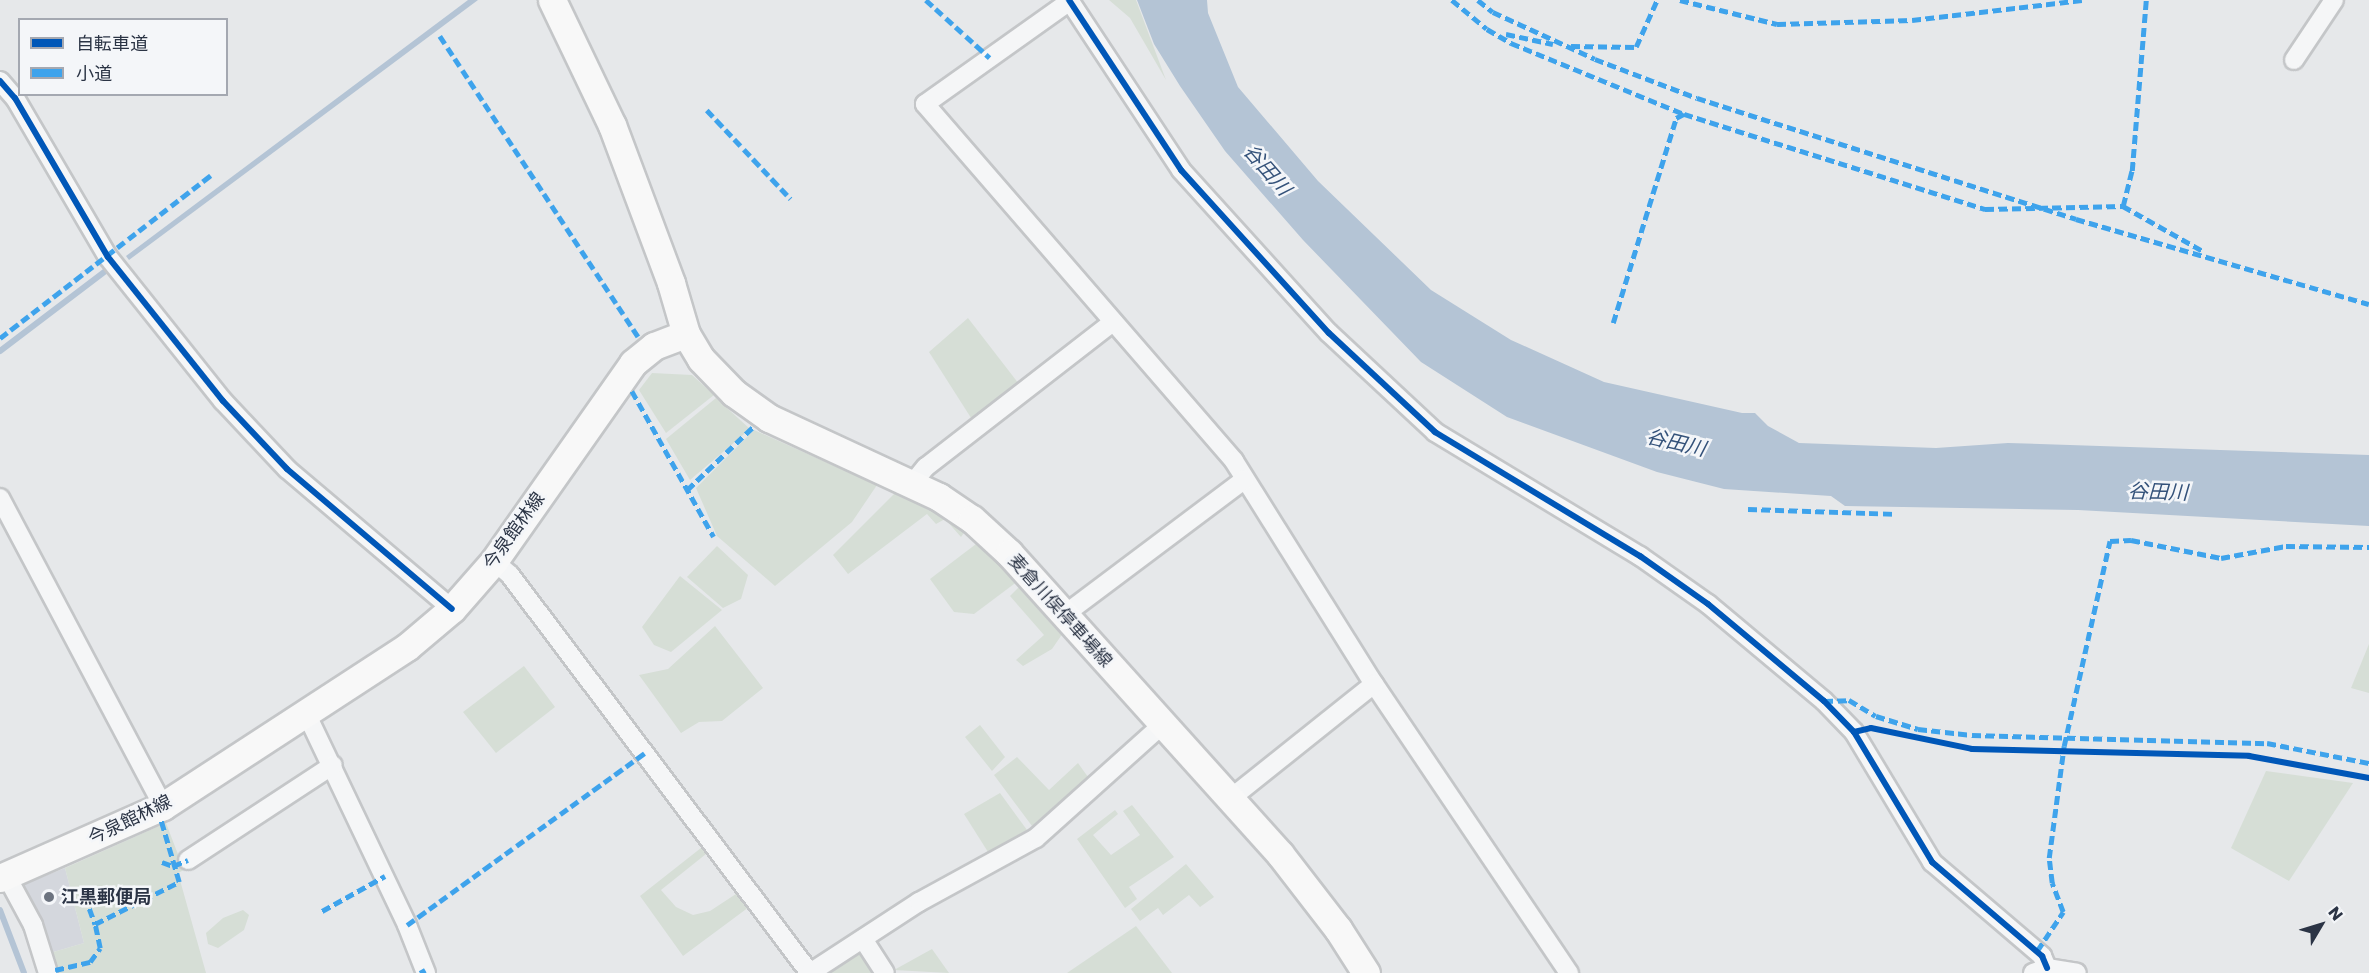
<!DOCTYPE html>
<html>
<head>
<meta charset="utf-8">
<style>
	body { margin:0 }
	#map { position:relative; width:2369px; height:973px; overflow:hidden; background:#e6e8ea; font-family:Poppins,"Noto Sans JP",sans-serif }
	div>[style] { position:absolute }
	.built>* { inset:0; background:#d4d7dd }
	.green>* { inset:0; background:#d6ded6 }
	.water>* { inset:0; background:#b4c4d5 }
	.stream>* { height:6px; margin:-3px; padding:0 3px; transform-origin:3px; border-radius:3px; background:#b4c4d5 }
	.roads { filter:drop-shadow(2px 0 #c4c6c8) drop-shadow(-2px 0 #c4c6c8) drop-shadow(0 2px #c4c6c8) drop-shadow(0 -2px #c4c6c8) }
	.street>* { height:18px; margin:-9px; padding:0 9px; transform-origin:9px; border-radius:9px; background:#f5f6f7 }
	.secondary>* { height:27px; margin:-13.5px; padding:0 13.5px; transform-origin:13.5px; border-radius:13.5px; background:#f8f8f8 }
	.quiet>* { height:4.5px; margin-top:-2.25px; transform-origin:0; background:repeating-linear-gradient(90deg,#3ea3ec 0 9px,transparent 0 13.5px) }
	.cycleway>* { height:6px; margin:-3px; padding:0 3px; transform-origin:3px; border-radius:3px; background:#0057b8 }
	.dots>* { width:16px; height:16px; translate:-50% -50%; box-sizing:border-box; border:3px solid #f4f6f9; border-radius:50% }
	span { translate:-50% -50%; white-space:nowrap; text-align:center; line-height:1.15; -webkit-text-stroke:5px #f4f6f9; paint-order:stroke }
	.street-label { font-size:18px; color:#2b3445 }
	.poi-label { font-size:18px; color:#2b3445; font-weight:700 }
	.left { translate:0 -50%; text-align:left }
	.water-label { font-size:20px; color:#34527a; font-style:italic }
	.legend { position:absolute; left:18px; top:18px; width:210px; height:78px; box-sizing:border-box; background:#f4f6f9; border:2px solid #a4a8b1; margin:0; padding:8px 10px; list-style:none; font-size:18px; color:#2b3445 }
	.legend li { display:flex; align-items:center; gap:12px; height:30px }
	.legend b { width:30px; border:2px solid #a4a8b1 }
	.north { position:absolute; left:2291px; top:895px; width:60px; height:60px; -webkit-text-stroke:4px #f4f6f9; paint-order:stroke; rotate:52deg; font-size:16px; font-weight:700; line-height:24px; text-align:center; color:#2b3445 }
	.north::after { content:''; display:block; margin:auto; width:21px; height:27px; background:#2b3445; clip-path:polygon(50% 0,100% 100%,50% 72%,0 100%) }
</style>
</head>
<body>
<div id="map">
	<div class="built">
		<i style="clip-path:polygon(65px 868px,84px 943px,50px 953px,20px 886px)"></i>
	</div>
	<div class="green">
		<i style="clip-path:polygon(1109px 0,1136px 0,1166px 80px,1130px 18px)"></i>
		<i style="clip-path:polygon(968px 318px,1019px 384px,973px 421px,929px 352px)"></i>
		<i style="clip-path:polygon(652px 373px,692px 375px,714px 395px,666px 433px,639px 390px)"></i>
		<i style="clip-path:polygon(716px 398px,750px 429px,690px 480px,666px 439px)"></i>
		<i style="clip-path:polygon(754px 430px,877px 485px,852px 522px,775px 586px,717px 536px,696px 488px)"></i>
		<i style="clip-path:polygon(898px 490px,966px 530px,961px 537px,945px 519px,936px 524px,927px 514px,848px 574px,833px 555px)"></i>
		<i style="clip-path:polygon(980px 541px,1018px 581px,974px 614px,954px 612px,930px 579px)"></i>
		<i style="clip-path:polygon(717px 546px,748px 575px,741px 599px,723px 608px,687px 577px)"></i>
		<i style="clip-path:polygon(680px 576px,722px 610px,671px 652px,654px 645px,642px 627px)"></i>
		<i style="clip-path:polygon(1020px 586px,1063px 633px,1052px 649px,1023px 666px,1016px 660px,1044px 635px,1010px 596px)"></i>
		<i style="clip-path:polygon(715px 626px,763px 688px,722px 721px,699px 722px,681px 733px,639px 675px,668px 669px)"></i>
		<i style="clip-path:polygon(2369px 644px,2369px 693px,2351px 688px)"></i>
		<i style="clip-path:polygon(524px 666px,555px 707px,496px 753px,463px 712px)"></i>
		<i style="clip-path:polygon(980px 725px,1005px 757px,992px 771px,965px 737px)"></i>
		<i style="clip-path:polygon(1017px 757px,1049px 790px,1078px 763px,1088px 777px,1032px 826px,994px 775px)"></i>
		<i style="clip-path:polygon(2266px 771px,2353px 783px,2289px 881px,2231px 848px)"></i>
		<i style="clip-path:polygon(1000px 793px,1027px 830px,988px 852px,964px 814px)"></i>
		<i style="clip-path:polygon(1132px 805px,1174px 857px,1129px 887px,1137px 899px,1125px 908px,1077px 839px,1115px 810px,1118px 814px,1093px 835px,1111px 855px,1140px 835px,1123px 811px)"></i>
		<i style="clip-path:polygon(166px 823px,184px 870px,178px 873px,206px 973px,56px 973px,50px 953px,84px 943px,65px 868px)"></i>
		<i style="clip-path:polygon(706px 844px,711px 850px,661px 890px,676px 907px,693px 915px,710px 911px,739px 892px,749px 907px,683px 956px,640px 896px)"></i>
		<i style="clip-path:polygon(1186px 864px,1214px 897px,1200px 907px,1189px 895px,1163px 915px,1158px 908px,1140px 921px,1131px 909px)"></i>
		<i style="clip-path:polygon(243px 910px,249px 915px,244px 930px,218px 948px,208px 944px,206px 933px,223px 918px)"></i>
		<i style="clip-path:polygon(1136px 926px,1172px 973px,1067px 973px)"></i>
		<i style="clip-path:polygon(932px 949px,949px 973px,894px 970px)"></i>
		<i style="clip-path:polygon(860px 953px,873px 973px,828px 973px)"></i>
	</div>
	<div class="water">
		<i style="clip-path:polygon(468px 0,478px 0,129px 260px,126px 256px)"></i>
		<i style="clip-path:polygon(1137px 0,1207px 0,1208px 13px,1238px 87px,1318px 181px,1431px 290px,1511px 340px,1604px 382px,1742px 413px,1755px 413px,1768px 426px,1799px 443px,1936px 448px,2008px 443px,2369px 455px,2369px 526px,2078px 510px,1845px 506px,1831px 496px,1724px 489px,1657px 472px,1507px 417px,1421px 362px,1303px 240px,1225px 151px,1180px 86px,1154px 44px)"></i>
	</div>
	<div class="stream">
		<i style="left:0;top:351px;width:131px;rotate:-37.2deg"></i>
		<i style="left:0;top:910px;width:67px;rotate:69.1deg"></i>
	</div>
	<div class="roads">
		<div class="street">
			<i style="left:1069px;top:0;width:204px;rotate:56.6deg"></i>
			<i style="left:1181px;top:170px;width:220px;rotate:47.8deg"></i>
			<i style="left:1329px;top:333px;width:145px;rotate:43deg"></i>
			<i style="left:1435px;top:432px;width:240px;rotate:31.2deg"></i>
			<i style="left:1640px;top:556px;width:83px;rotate:35.2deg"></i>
			<i style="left:1708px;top:604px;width:151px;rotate:39.9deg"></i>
			<i style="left:1824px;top:701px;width:43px;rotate:45.9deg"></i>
			<i style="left:1854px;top:732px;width:152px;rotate:59deg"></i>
			<i style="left:1932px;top:862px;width:145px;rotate:40.5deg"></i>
			<i style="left:2042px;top:956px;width:13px;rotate:67deg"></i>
			<i style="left:1070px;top:1px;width:178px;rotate:144.6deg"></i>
			<i style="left:925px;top:104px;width:472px;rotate:49.1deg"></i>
			<i style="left:1234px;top:461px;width:263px;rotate:57.9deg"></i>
			<i style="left:1374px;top:684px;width:349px;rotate:56deg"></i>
			<i style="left:2294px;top:60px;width:72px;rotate:-56.3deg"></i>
			<i style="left:0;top:81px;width:23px;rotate:49deg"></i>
			<i style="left:15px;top:98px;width:184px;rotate:59.7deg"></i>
			<i style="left:108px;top:257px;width:184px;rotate:51.4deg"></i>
			<i style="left:223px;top:401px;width:93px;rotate:46.7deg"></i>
			<i style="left:287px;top:469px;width:216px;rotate:40.3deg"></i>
			<i style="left:912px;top:484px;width:22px;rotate:-51deg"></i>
			<i style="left:926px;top:467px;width:237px;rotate:-37.8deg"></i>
			<i style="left:0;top:498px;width:348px;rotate:62.1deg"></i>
			<i style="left:494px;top:561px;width:21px;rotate:41deg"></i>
			<i style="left:510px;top:575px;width:498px;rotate:53deg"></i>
			<i style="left:1064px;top:615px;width:225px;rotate:-36.9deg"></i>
			<i style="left:307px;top:715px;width:233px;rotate:64.5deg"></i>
			<i style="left:407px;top:925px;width:52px;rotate:68.4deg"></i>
			<i style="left:1230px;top:799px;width:184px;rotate:-38.6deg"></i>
			<i style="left:188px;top:860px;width:173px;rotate:-33.2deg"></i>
			<i style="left:6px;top:875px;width:57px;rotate:61.6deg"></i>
			<i style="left:33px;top:925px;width:50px;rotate:72.6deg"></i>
			<i style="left:863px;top:939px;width:40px;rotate:57.1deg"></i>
			<i style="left:810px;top:973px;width:130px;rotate:-33.1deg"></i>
			<i style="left:919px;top:902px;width:133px;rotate:-28.7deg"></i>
			<i style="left:1036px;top:838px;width:169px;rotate:-41.9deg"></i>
			<i style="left:2033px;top:973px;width:15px;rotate:-20deg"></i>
			<i style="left:2047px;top:968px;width:30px;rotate:9deg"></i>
		</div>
		<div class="secondary">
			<i style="left:552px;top:0;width:139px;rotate:64.4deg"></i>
			<i style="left:612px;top:125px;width:169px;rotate:69.5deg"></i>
			<i style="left:671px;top:283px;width:53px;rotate:73.6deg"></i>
			<i style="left:686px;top:334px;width:29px;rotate:59deg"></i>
			<i style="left:701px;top:359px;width:47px;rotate:45.9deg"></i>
			<i style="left:734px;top:393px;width:43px;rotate:35.5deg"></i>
			<i style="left:769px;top:418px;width:187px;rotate:24.9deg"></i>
			<i style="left:939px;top:497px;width:40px;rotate:34deg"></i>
			<i style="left:972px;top:519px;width:50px;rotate:42.6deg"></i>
			<i style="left:1009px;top:553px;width:405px;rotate:48deg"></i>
			<i style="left:1280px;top:854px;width:95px;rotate:52.3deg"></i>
			<i style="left:1338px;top:929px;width:52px;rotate:57.5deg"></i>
			<i style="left:0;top:878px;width:178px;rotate:-23.8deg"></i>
			<i style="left:163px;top:806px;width:291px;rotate:-33.1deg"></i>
			<i style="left:407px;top:647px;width:59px;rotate:-40.2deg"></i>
			<i style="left:452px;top:609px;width:64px;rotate:-48.8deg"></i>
			<i style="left:494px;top:561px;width:242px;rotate:-54.9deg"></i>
			<i style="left:633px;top:363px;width:27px;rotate:-39deg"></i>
			<i style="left:654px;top:346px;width:34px;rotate:-21deg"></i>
		</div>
	</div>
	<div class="quiet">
		<i style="left:926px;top:0;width:86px;rotate:42.2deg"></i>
		<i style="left:1452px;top:0;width:45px;rotate:39.6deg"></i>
		<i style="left:1487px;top:29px;width:28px;rotate:30deg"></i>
		<i style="left:1511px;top:43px;width:187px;rotate:22.3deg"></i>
		<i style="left:1684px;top:114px;width:316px;rotate:17.5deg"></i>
		<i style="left:1985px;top:209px;width:138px;rotate:-1.2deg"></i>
		<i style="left:2123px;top:206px;width:36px;rotate:-76deg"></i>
		<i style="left:2132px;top:171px;width:172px;rotate:-85.3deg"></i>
		<i style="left:1478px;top:0;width:19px;rotate:39deg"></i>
		<i style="left:1493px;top:12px;width:112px;rotate:24.7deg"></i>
		<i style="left:1595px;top:59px;width:109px;rotate:20.9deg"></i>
		<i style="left:1697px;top:98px;width:398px;rotate:17.7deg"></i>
		<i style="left:2076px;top:219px;width:305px;rotate:16.2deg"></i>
		<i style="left:1680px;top:0;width:100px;rotate:13.9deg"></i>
		<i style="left:1777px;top:24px;width:135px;rotate:-1.7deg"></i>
		<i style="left:1912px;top:20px;width:171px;rotate:-6.7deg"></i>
		<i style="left:1506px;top:34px;width:48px;rotate:12deg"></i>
		<i style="left:440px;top:36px;width:362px;rotate:56.6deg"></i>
		<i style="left:1571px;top:46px;width:65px;rotate:0.9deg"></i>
		<i style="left:1636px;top:47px;width:51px;rotate:-65.9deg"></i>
		<i style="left:707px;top:110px;width:122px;rotate:46.7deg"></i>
		<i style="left:2123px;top:206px;width:92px;rotate:29.4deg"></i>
		<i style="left:1613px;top:323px;width:214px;rotate:-72.9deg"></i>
		<i style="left:1676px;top:118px;width:9px;rotate:-27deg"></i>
		<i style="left:0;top:338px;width:267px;rotate:-37.7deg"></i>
		<i style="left:632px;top:391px;width:167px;rotate:60.7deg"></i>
		<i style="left:687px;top:490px;width:93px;rotate:-43.7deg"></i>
		<i style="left:1748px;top:509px;width:147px;rotate:1.9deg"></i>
		<i style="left:1824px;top:701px;width:25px;rotate:-2deg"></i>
		<i style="left:1849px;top:700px;width:31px;rotate:31deg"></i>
		<i style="left:1876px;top:716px;width:44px;rotate:17.2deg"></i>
		<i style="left:1918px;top:729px;width:54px;rotate:6.3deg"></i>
		<i style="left:1972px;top:735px;width:295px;rotate:1.6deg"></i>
		<i style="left:2267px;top:743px;width:104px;rotate:11.1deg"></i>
		<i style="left:162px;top:862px;width:12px;rotate:20deg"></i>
		<i style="left:173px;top:866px;width:16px;rotate:-22deg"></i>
		<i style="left:85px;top:896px;width:30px;rotate:70deg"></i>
		<i style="left:322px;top:911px;width:72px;rotate:-29.1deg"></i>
		<i style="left:407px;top:925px;width:295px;rotate:-35.9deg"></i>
		<i style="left:2037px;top:951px;width:47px;rotate:-56.3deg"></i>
		<i style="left:2063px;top:912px;width:31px;rotate:-111deg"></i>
		<i style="left:2052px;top:883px;width:25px;rotate:-97deg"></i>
		<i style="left:2049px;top:858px;width:113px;rotate:-82.4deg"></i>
		<i style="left:2064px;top:746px;width:210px;rotate:-77.4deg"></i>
		<i style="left:2110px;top:541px;width:21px;rotate:-3deg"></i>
		<i style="left:2131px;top:540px;width:92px;rotate:11.3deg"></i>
		<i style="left:2221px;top:558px;width:66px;rotate:-10.5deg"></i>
		<i style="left:2286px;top:546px;width:83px;rotate:0.7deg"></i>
		<i style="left:55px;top:970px;width:36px;rotate:-13deg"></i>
		<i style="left:90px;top:962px;width:17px;rotate:-54deg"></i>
		<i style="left:100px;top:948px;width:25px;rotate:-102deg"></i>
		<i style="left:95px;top:924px;width:94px;rotate:-26.6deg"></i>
		<i style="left:179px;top:882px;width:64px;rotate:-106.4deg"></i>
		<i style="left:420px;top:973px;width:6px;rotate:-31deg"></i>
	</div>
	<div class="cycleway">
		<i style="left:1069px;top:0;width:204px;rotate:56.6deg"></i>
		<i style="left:1181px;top:170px;width:220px;rotate:47.8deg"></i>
		<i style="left:1329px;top:333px;width:145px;rotate:43deg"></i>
		<i style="left:1435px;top:432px;width:240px;rotate:31.2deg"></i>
		<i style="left:1640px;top:556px;width:83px;rotate:35.2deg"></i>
		<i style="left:1708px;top:604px;width:151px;rotate:39.9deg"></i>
		<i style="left:1824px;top:701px;width:43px;rotate:45.9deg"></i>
		<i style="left:1854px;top:732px;width:152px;rotate:59deg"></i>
		<i style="left:1932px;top:862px;width:145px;rotate:40.5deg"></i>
		<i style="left:2042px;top:956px;width:13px;rotate:67deg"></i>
		<i style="left:0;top:81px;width:23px;rotate:49deg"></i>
		<i style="left:15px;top:98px;width:184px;rotate:59.7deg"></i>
		<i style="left:108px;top:257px;width:184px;rotate:51.4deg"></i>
		<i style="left:223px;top:401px;width:93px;rotate:46.7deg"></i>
		<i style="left:287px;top:469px;width:216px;rotate:40.3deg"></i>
		<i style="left:1854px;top:732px;width:17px;rotate:-13deg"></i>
		<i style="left:1871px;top:728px;width:103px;rotate:11.7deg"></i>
		<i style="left:1972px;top:749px;width:277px;rotate:1.4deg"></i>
		<i style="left:2249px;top:756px;width:122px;rotate:10.4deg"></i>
	</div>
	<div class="dots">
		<i style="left:49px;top:897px;background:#6c737f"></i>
	</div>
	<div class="street-label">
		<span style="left:514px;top:531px;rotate:-54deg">今泉館林線</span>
		<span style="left:1060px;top:611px;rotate:48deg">麦倉川俣停車場線</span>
		<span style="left:130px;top:820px;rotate:-26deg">今泉館林線</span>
	</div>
	<div class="poi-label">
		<span class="left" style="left:61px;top:897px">江黒郵便局</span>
	</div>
	<div class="water-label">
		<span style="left:1267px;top:170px;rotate:49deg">谷田川</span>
		<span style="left:1676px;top:443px;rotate:13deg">谷田川</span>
		<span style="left:2158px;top:492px;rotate:2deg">谷田川</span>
	</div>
	<ul class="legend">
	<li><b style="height:8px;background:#0057b8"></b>自転車道</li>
	<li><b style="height:8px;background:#3ea3ec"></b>小道</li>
	</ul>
	<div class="north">N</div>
</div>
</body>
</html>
